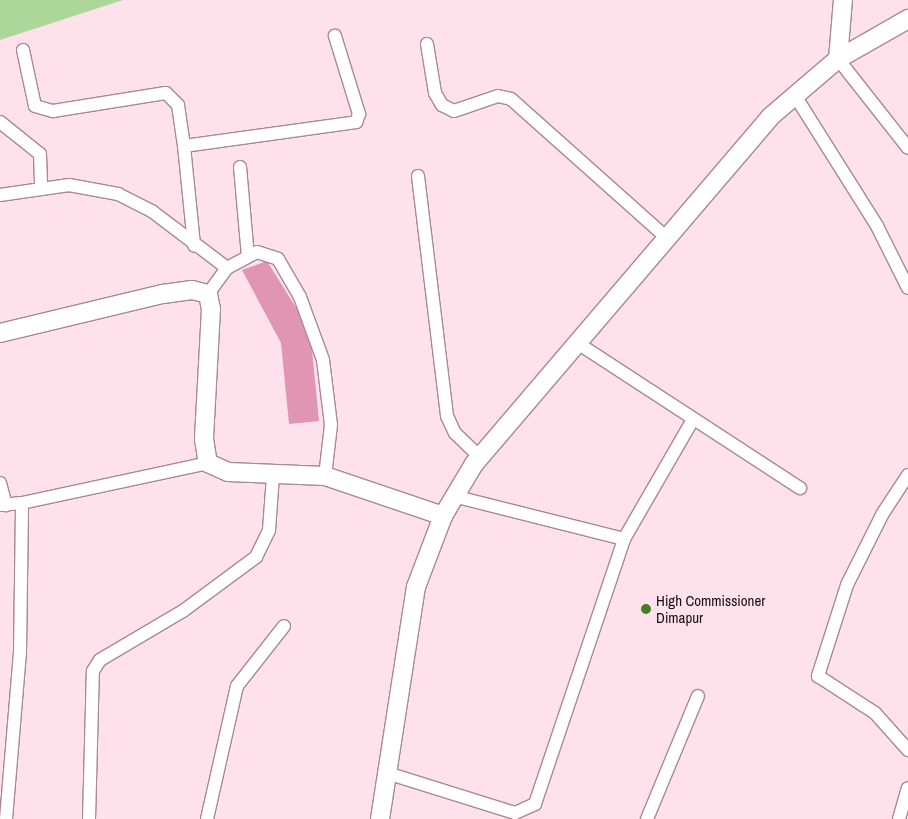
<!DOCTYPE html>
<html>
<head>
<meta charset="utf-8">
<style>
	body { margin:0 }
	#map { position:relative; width:908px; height:819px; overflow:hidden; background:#ffe1eb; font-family:"Archivo Narrow",sans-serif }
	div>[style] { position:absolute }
	.water>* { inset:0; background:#abd799 }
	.building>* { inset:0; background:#e096b2 }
	.roads { filter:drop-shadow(1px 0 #a98893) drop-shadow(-1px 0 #a98893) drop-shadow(0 1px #a98893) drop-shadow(0 -1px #a98893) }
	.street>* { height:12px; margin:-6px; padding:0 6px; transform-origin:6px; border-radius:6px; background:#fff }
	.secondary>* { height:18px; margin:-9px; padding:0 9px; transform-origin:9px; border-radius:9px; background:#fff }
	.dots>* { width:14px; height:14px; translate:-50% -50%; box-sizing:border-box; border:2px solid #ffe1eb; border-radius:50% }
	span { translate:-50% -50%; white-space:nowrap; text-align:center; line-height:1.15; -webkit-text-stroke:5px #ffe1eb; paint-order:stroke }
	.poi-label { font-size:15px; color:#1a0e12 }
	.left { translate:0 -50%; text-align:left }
</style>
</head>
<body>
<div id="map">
	<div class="water">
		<i style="clip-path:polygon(0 0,123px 0,0 40px)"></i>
	</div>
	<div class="building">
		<i style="clip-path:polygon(267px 261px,310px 330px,319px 421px,289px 424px,281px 343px,242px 270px)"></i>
	</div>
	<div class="roads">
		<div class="street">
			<i style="left:427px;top:44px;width:50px;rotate:80.7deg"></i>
			<i style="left:435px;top:93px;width:14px;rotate:60deg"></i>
			<i style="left:442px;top:105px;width:13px;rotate:27deg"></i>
			<i style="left:454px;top:111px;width:46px;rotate:-18.8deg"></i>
			<i style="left:498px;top:96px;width:13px;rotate:13deg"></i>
			<i style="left:511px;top:99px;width:210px;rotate:41.7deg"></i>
			<i style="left:23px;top:50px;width:57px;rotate:77.9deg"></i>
			<i style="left:35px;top:106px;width:19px;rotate:16deg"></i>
			<i style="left:53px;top:111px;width:114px;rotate:-9.1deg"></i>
			<i style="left:166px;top:93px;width:17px;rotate:45deg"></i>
			<i style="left:178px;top:105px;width:41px;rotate:81.7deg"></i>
			<i style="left:184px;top:146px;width:174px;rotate:-7.9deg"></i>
			<i style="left:356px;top:122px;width:9px;rotate:-69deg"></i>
			<i style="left:359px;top:114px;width:82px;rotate:-107.1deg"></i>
			<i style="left:838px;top:59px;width:113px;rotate:51.8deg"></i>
			<i style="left:794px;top:94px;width:156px;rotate:57.8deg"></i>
			<i style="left:877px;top:226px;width:69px;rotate:63.4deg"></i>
			<i style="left:0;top:122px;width:51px;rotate:38.7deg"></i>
			<i style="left:40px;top:154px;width:35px;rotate:88deg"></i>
			<i style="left:184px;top:146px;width:100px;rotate:84.2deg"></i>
			<i style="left:240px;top:167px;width:89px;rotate:84.9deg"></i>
			<i style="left:418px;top:176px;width:242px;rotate:83.1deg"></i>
			<i style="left:447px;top:416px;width:19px;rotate:65deg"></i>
			<i style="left:455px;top:433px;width:35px;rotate:44deg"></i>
			<i style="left:0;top:195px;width:70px;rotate:-8.2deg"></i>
			<i style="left:69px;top:185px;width:50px;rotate:10.4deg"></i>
			<i style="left:118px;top:194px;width:39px;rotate:27deg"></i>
			<i style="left:153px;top:212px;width:93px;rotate:37.1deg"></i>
			<i style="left:208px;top:294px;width:32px;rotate:-54deg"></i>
			<i style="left:227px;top:268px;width:34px;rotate:-28deg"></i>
			<i style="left:257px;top:252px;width:22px;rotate:18deg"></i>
			<i style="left:278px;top:259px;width:44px;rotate:59.9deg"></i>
			<i style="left:300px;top:297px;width:67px;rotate:69.9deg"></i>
			<i style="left:323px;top:360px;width:65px;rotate:83deg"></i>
			<i style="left:331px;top:425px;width:51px;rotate:96.7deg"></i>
			<i style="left:579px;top:344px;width:264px;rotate:33.1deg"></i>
			<i style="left:908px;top:475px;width:45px;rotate:123.3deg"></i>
			<i style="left:883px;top:513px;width:80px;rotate:116.6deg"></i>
			<i style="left:847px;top:585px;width:96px;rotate:107.7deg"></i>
			<i style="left:818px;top:676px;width:68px;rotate:33deg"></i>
			<i style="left:875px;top:713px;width:50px;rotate:48.3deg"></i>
			<i style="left:0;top:483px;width:23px;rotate:75deg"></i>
			<i style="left:453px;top:496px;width:176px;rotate:14.1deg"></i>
			<i style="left:624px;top:539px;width:136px;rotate:-60deg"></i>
			<i style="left:0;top:505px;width:22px;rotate:-5deg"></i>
			<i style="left:387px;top:773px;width:134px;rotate:17.4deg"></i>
			<i style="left:515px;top:813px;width:22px;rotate:-24deg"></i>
			<i style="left:535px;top:804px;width:280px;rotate:-71.4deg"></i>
			<i style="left:6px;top:819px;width:168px;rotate:-85.2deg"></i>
			<i style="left:20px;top:652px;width:149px;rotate:-89.2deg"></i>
			<i style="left:22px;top:503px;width:190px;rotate:-12.1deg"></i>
			<i style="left:89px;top:819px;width:148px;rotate:-88.5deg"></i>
			<i style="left:93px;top:671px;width:13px;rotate:-58deg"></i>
			<i style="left:100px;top:660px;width:96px;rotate:-30.6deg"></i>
			<i style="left:183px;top:611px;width:91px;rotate:-36.5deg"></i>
			<i style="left:256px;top:557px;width:30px;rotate:-64deg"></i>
			<i style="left:269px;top:530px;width:55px;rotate:-85.8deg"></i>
			<i style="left:207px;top:819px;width:136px;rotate:-77.3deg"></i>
			<i style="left:237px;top:686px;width:76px;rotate:-51.9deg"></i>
			<i style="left:647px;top:819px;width:133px;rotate:-67.5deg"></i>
			<i style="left:899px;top:819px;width:32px;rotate:-74deg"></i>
		</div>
		<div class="secondary">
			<i style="left:838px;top:59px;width:59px;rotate:-85.2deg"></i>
			<i style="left:0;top:333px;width:168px;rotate:-13.5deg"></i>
			<i style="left:163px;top:294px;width:29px;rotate:-8deg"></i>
			<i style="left:192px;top:290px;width:16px;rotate:14deg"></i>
			<i style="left:208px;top:294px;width:15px;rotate:79deg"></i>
			<i style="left:211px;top:309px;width:130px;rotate:93.1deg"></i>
			<i style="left:204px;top:439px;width:24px;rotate:81deg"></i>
			<i style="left:208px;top:463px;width:22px;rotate:24deg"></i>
			<i style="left:228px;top:472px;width:97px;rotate:2.4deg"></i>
			<i style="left:325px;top:476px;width:125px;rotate:18.7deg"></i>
			<i style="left:380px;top:819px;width:235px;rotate:-81.2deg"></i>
			<i style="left:416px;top:587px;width:76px;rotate:-69.2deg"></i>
			<i style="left:443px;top:516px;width:61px;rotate:-59.2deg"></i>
			<i style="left:474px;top:464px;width:456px;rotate:-49.5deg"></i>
			<i style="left:770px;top:117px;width:89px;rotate:-40.5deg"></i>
			<i style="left:838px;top:59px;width:81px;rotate:-29.7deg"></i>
		</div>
	</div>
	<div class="dots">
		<i style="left:646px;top:609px;background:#41801f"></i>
	</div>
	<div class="poi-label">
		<span class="left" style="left:656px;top:609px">High Commissioner<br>Dimapur</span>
	</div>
</div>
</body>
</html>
